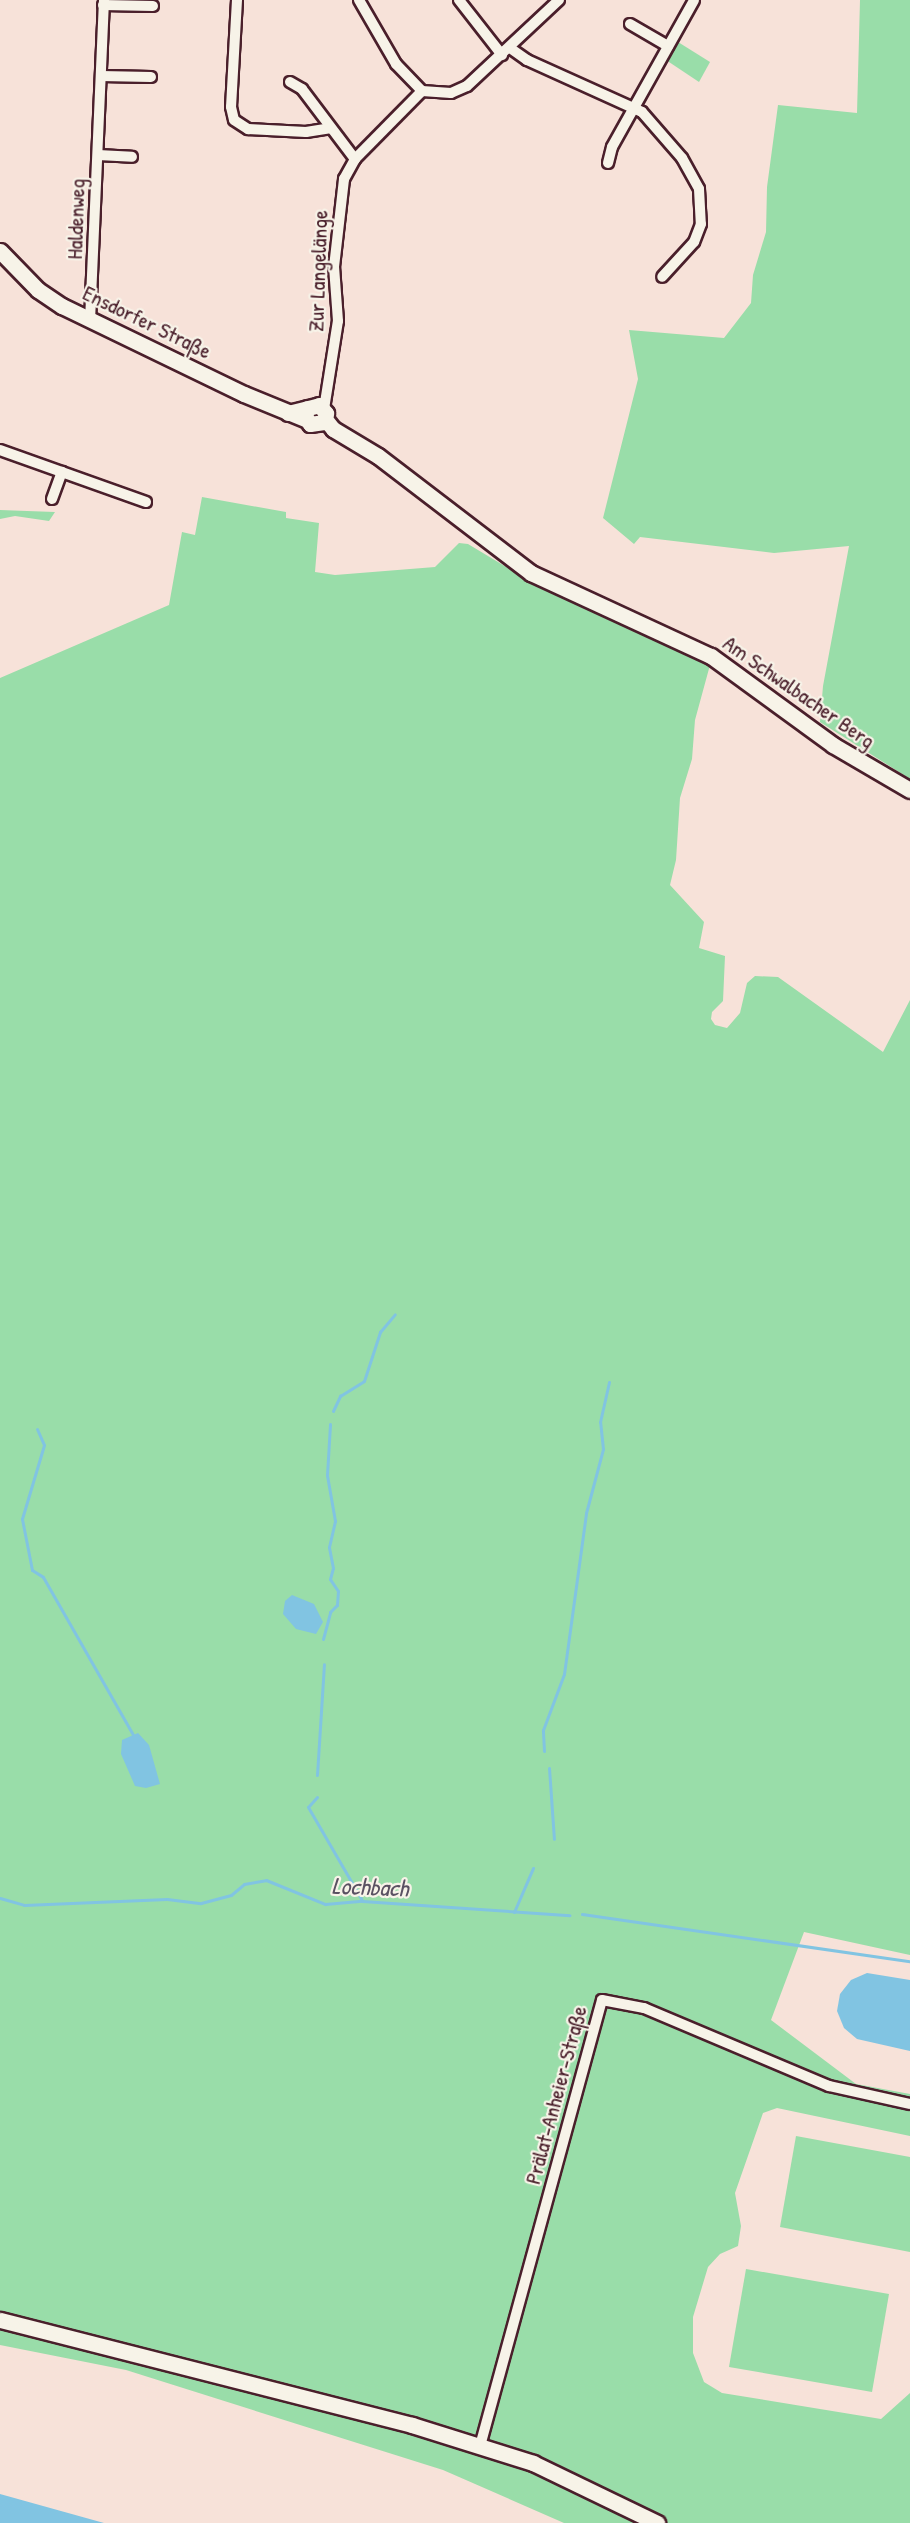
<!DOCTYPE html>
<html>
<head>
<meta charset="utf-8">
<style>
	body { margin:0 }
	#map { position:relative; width:910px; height:2523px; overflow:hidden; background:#f7e2d9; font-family:"Patrick Hand",sans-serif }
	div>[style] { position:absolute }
	.green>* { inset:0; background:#99dda9 }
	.water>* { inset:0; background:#81c4e2 }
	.stream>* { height:3px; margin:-1.5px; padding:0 1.5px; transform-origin:1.5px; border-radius:1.5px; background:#81c4e2 }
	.roads { filter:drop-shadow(2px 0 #4a1f2b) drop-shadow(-2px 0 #4a1f2b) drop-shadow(0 2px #4a1f2b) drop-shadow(0 -2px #4a1f2b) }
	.street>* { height:10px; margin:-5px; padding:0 5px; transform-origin:5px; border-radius:5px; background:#f7f3e8 }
	.secondary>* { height:15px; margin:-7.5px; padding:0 7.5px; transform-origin:7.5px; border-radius:7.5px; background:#f7f3e8 }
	span { translate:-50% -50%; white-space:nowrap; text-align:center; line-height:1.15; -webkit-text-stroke:4.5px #f7f3e8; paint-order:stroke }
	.street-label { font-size:22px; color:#4a1f2b }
	.water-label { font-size:24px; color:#5a5162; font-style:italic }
</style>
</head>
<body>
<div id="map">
	<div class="green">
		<i style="clip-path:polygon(860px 0,910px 0,910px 779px,820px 722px,823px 686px,849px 546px,774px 553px,640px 537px,634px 544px,603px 518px,638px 379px,629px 330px,724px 338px,751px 303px,753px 275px,766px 232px,767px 187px,778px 105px,857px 113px)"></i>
		<i style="clip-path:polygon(678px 42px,710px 62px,699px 82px,666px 60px)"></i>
		<i style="clip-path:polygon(202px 497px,286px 512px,286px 518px,319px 523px,315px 572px,335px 575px,435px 567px,459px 543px,468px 544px,533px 583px,710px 665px,695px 720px,692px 759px,680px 798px,676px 860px,670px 885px,704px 922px,699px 948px,725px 956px,723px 1001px,712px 1012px,711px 1019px,715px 1025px,727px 1028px,740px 1013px,747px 983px,755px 976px,778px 977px,883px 1052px,910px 1000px,910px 1955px,804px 1932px,771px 2020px,856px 2084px,910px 2094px,910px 2136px,777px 2108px,763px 2113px,735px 2193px,741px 2226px,738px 2246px,720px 2254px,708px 2267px,693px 2317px,693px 2353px,704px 2382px,722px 2393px,881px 2419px,910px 2393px,910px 2523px,564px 2523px,443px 2470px,126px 2370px,0 2345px,0 678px,169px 605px,182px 532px,195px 535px)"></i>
		<i style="clip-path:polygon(0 510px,27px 511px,55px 512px,49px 521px,15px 516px,0 519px)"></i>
		<i style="clip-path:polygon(796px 2136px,910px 2157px,910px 2252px,780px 2227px)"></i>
		<i style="clip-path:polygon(746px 2269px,889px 2294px,872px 2392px,729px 2367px)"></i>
	</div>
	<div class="water">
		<i style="clip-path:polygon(292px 1595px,314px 1604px,323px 1622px,316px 1634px,296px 1629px,283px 1614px,285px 1601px)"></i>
		<i style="clip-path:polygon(138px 1733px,149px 1745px,160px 1784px,146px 1788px,135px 1786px,121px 1754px,122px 1740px)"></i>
		<i style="clip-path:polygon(867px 1973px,910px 1980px,910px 2051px,857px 2039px,844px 2028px,837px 2011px,840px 1994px,851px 1980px)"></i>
		<i style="clip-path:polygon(0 2494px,104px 2523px,0 2523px)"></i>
	</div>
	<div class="stream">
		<i style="left:333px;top:1411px;width:17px;rotate:-65deg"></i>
		<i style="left:340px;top:1396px;width:28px;rotate:-32deg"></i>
		<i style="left:364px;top:1381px;width:52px;rotate:-71.9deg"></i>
		<i style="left:380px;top:1332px;width:23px;rotate:-50deg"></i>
		<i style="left:37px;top:1429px;width:17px;rotate:66deg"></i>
		<i style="left:44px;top:1445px;width:77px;rotate:106.6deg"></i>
		<i style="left:22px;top:1519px;width:52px;rotate:78.9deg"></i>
		<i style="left:32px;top:1570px;width:13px;rotate:32deg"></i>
		<i style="left:43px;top:1577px;width:182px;rotate:60.3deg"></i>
		<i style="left:323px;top:1639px;width:28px;rotate:-75deg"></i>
		<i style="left:330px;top:1612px;width:10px;rotate:-45deg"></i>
		<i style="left:337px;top:1605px;width:14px;rotate:-86deg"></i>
		<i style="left:338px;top:1591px;width:14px;rotate:-124deg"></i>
		<i style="left:330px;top:1579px;width:11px;rotate:-75deg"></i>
		<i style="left:333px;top:1568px;width:21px;rotate:-101deg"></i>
		<i style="left:329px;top:1547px;width:27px;rotate:-77deg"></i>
		<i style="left:335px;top:1521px;width:47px;rotate:-99.9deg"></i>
		<i style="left:327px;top:1475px;width:51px;rotate:-86.6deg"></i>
		<i style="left:544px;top:1751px;width:21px;rotate:-93deg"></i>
		<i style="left:543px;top:1730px;width:60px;rotate:-69.4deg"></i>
		<i style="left:564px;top:1674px;width:162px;rotate:-82.2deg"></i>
		<i style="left:586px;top:1513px;width:66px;rotate:-75.1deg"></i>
		<i style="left:603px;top:1449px;width:27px;rotate:-96deg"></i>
		<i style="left:600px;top:1422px;width:41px;rotate:-77.3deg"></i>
		<i style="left:549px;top:1768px;width:71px;rotate:86deg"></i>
		<i style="left:317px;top:1775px;width:111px;rotate:-86.4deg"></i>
		<i style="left:317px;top:1797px;width:13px;rotate:132deg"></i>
		<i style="left:308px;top:1807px;width:108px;rotate:59.9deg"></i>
		<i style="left:0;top:1898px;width:25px;rotate:16deg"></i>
		<i style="left:24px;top:1905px;width:143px;rotate:-2.4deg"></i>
		<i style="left:167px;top:1899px;width:34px;rotate:7deg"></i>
		<i style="left:201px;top:1903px;width:31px;rotate:-15deg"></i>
		<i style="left:231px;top:1895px;width:17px;rotate:-40deg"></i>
		<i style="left:244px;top:1884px;width:22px;rotate:-10deg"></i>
		<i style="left:266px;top:1880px;width:64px;rotate:22.1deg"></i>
		<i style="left:325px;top:1904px;width:37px;rotate:-5deg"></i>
		<i style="left:362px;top:1901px;width:208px;rotate:3.9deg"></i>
		<i style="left:514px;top:1912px;width:48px;rotate:-66.6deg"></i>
		<i style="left:582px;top:1914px;width:331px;rotate:8.2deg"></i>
	</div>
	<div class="roads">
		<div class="street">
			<i style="left:237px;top:0;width:107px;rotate:93.2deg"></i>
			<i style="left:231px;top:107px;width:13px;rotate:77deg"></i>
			<i style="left:234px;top:120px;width:17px;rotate:33deg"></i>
			<i style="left:248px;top:129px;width:58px;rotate:3deg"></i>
			<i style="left:306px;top:132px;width:24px;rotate:-9deg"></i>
			<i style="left:359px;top:0;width:74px;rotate:60deg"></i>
			<i style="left:396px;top:64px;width:37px;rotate:46deg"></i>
			<i style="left:459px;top:0;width:70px;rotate:52deg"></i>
			<i style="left:103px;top:5px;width:50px;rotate:1.1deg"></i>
			<i style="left:630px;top:24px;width:44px;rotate:30.1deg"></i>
			<i style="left:510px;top:48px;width:21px;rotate:35deg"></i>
			<i style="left:527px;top:60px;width:126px;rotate:24.3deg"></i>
			<i style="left:642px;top:112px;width:61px;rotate:49deg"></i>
			<i style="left:682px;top:158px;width:35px;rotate:61deg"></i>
			<i style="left:699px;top:189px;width:35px;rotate:87deg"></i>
			<i style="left:701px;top:224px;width:19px;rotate:111deg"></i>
			<i style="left:694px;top:242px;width:47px;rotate:132.4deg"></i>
			<i style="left:101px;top:76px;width:50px;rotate:1.1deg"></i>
			<i style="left:290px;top:82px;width:14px;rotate:30deg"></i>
			<i style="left:302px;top:89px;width:88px;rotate:52.9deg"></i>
			<i style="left:422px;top:91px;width:29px;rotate:4deg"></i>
			<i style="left:451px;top:93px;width:17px;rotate:-24deg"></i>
			<i style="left:467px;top:86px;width:126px;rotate:-43.1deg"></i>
			<i style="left:98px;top:155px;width:34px;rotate:3deg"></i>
			<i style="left:608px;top:163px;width:16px;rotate:-76deg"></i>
			<i style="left:612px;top:147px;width:168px;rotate:-60.8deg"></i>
			<i style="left:90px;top:321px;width:321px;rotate:-87.5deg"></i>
			<i style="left:324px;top:409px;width:89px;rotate:-81deg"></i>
			<i style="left:338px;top:321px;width:54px;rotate:-94.2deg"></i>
			<i style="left:334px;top:267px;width:89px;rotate:-83.5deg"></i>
			<i style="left:344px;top:179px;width:23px;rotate:-61deg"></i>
			<i style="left:355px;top:159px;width:95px;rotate:-45.4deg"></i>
			<i style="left:0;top:450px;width:155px;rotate:19.6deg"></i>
			<i style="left:52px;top:499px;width:29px;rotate:-70deg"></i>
			<i style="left:480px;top:2446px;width:462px;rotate:-74.7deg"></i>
			<i style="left:602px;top:2000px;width:43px;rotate:10.8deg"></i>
			<i style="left:644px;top:2008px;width:201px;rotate:22.9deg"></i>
			<i style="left:829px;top:2086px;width:83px;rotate:12.5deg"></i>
		</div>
		<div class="secondary">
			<i style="left:0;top:251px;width:54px;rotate:45.7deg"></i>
			<i style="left:38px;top:290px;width:29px;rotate:34deg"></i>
			<i style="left:62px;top:306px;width:202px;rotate:25.8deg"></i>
			<i style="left:244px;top:394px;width:66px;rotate:22.3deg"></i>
			<i style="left:288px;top:413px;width:32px;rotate:-14deg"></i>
			<i style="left:319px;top:405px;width:11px;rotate:49deg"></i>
			<i style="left:326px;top:413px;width:9px;rotate:103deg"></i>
			<i style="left:324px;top:422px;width:14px;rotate:172deg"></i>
			<i style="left:310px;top:424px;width:9px;rotate:-122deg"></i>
			<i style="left:305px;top:416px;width:8px;rotate:-76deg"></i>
			<i style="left:325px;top:419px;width:13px;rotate:51deg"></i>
			<i style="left:333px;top:429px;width:52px;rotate:31deg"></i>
			<i style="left:378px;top:456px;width:193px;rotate:37.4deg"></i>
			<i style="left:531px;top:573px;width:198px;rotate:24.8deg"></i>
			<i style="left:711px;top:656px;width:151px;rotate:36.1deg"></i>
			<i style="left:833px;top:745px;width:89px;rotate:30.3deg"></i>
			<i style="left:0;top:2320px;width:425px;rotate:14.3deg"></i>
			<i style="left:412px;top:2425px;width:127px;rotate:17.4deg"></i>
			<i style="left:533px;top:2463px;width:138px;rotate:25.8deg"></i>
		</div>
	</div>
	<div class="street-label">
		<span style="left:76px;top:219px;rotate:-88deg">Haldenweg</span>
		<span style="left:318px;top:271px;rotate:-88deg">Zur Langelänge</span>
		<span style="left:147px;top:322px;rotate:26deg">Ensdorfer Straße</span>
		<span style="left:799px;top:692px;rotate:35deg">Am Schwalbacher Berg</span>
		<span style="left:556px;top:2095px;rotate:-75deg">Prälat-Anheier-Straße</span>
	</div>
	<div class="water-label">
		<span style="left:370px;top:1887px;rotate:2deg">Lochbach</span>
	</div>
</div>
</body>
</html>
